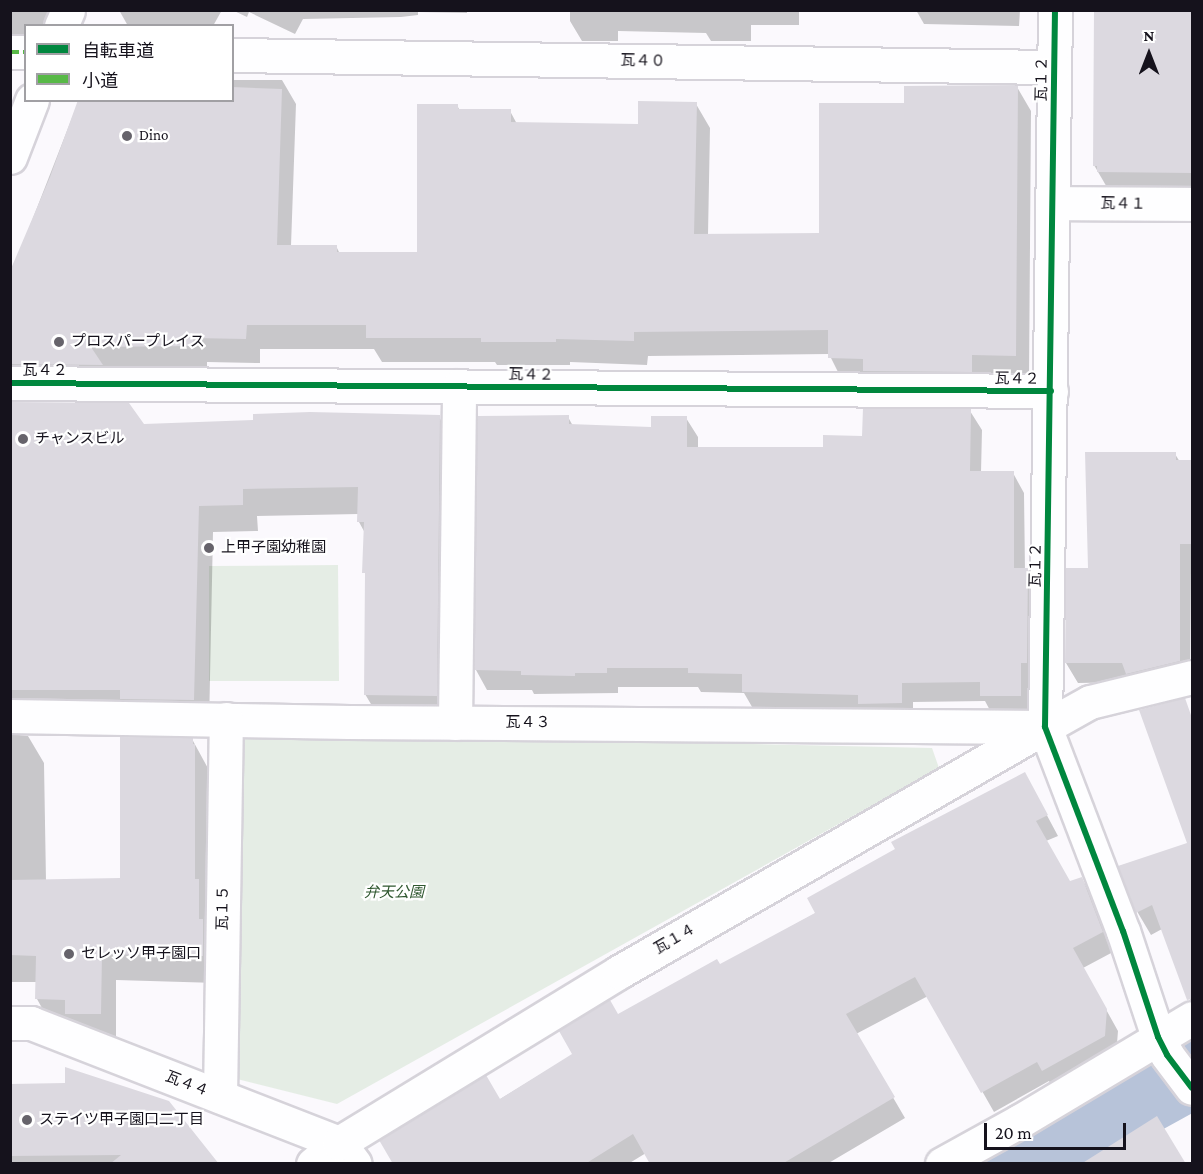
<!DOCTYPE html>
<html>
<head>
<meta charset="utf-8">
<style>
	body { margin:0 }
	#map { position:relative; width:1203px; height:1174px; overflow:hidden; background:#fbf9fd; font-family:"Crimson Pro","Noto Sans JP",serif }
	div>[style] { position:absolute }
	.green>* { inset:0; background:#e5ede5 }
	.shadow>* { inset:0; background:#0003 }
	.river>* { height:86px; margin:-43px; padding:0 43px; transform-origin:43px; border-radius:43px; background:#b7c3d9 }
	.building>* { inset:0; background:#dcd9e0 }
	.roads { filter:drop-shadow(2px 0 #d6d3da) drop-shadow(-2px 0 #d6d3da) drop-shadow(0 2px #d6d3da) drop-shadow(0 -2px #d6d3da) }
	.street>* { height:33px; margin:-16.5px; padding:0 16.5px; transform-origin:16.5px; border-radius:16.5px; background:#fefeff }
	.secondary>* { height:33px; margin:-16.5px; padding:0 16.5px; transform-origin:16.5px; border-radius:16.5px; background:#fefeff }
	.quiet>* { height:4.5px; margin-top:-2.25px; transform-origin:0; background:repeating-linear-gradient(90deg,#58b947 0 9px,transparent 0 13.5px) }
	.cycleway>* { height:6px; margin:-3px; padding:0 3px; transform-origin:3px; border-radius:3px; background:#00873e }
	.dots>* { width:16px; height:16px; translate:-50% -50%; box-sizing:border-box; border:3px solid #fff; border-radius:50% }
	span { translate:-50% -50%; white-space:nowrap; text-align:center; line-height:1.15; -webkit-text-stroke:4.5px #fff; paint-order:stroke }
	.street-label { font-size:15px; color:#15121c }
	.poi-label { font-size:15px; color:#15121c }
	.left { translate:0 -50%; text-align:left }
	.park-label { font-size:15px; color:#2f572f; font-style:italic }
	.frame { position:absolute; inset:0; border:12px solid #15121c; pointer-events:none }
	.legend { position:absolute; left:24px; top:24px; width:210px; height:78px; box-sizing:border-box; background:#fff; border:2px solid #a1a0a4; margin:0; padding:8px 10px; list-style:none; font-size:18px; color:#15121c }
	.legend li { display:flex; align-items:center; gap:12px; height:30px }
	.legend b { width:30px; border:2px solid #a1a0a4 }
	.north { position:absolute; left:1119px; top:24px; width:60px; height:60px; -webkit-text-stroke:4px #fff; paint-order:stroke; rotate:0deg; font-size:16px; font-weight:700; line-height:24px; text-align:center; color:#15121c }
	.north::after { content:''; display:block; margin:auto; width:21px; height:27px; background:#15121c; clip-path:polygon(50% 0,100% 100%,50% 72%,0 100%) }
	.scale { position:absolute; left:984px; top:1123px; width:142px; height:27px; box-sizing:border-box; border:3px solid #15121c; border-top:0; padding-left:8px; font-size:18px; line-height:21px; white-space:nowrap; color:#15121c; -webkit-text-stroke:4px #fff; paint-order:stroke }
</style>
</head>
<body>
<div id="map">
	<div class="green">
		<i style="clip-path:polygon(338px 565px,339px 681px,209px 681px,209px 566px)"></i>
		<i style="clip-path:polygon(239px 733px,932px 748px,939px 768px,337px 1104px,237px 1079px)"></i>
	</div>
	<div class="shadow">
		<i style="clip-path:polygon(10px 10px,49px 10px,43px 26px,26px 26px,26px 44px,10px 50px)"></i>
		<i style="clip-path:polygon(119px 10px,222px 10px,213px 26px,128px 26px)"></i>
		<i style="clip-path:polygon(232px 10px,467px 10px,467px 13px,418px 12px,418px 15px,401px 17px,303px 19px,295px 34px,249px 12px,247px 17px)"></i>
		<i style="clip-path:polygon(570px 10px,799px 10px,799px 25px,751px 25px,751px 41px,711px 41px,706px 33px,618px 31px,618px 41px,582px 41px,570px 21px)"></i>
		<i style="clip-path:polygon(916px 10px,1020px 10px,1019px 26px,924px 24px)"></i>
		<i style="clip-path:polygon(1096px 10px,1192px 10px,1192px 213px,1119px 208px,1094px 165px)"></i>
		<i style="clip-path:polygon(232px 80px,282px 80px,296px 104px,291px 246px,336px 246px,340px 254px,419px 254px,457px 105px,460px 111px,510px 111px,517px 124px,639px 126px,696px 104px,710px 128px,708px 235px,821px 235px,906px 105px,1017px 87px,1031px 111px,1029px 380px,843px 382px,829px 354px,648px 356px,647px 365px,570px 362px,570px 365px,497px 365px,495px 362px,382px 362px,374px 349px,260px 349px,260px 363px,207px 362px,207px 370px,10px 387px,10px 277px,79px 100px,232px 100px)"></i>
		<i style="clip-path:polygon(10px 403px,143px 426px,439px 417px,455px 444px,451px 723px,381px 721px,365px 694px,365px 533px,359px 522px,359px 514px,257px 516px,258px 531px,213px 532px,209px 727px,10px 732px)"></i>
		<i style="clip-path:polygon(970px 411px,982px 430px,981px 473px,1013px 473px,1024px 493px,1025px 570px,1028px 570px,1039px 589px,1031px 715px,993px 716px,985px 701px,913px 702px,913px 722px,755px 712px,744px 693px,701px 692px,698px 687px,618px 687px,618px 693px,534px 694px,532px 690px,487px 690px,476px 670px,568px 417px,573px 426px,652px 428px,686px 418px,698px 437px,698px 448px,824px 448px)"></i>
		<i style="clip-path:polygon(1175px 454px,1180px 462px,1192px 462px,1190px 681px,1078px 683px,1066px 663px,1090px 569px)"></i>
		<i style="clip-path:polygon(1192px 716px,1192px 1004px,1162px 929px,1151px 935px,1138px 913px,1120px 866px,1188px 844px,1188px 717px)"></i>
		<i style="clip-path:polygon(10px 734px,28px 736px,44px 763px,46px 881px,121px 880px,192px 739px,210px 772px,217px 983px,116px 980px,116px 1041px,52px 1026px,37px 999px,37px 982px,10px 982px)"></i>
		<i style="clip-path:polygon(1035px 793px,1058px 836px,1046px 841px,1069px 883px,1082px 879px,1093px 899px,1113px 952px,1083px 968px,1118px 1031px,1116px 1056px,1054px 1090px,1049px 1081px,994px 1112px,928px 996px,856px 1034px,905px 1118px,827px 1164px,652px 1164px,646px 1153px,628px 1164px,394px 1164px,574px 1054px,618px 1016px,719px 966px)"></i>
		<i style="clip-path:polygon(10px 1086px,217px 1164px,10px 1164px)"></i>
	</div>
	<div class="river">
		<i style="left:1011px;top:1164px;width:207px;rotate:-28.9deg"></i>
	</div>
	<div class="building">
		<i style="clip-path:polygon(1094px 10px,1192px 10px,1192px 173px,1097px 172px,1097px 166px,1093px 166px)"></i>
		<i style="clip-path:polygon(1018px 85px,1016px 356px,972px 355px,972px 372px,863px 371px,863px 359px,828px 358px,828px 330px,634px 332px,634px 341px,556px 339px,556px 342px,481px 342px,481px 338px,366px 338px,366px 325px,247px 325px,246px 339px,193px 338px,194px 346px,91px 347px,103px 365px,10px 364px,10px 271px,50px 177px,78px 100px,232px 100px,232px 87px,282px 89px,277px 245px,337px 245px,337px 252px,417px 252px,417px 104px,458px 104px,458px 109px,511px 109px,511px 122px,638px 124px,638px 101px,697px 102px,694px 234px,819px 233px,819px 103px,904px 103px,904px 86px)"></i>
		<i style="clip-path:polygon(10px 402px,129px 403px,144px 424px,253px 420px,253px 414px,310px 412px,440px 415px,437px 696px,364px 695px,365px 573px,362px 573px,364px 522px,357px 522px,358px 487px,243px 489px,243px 505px,199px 506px,194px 700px,120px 699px,120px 690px,10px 690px)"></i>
		<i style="clip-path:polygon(863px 408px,971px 409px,970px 471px,1014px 471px,1014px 568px,1028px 568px,1027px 663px,1021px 663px,1021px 696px,980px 696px,980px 682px,902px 683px,902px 703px,858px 704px,858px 695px,742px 692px,742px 674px,688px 673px,688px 668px,607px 668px,607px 673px,575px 673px,575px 676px,521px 675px,521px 671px,474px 670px,477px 416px,569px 415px,569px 424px,651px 427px,651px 416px,687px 416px,687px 447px,823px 447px,823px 435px,862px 436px)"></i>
		<i style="clip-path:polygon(1085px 452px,1176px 452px,1176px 460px,1192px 460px,1192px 544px,1180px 544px,1180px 661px,1126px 674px,1122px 663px,1065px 663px,1066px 568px,1088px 568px)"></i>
		<i style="clip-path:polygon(1185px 698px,1192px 718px,1192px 999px,1187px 1000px,1152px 905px,1136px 913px,1118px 866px,1187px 843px,1139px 710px)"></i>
		<i style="clip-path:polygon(120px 737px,193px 738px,193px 744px,195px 744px,195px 879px,199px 879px,199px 919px,203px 919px,203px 956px,102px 954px,101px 1014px,65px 1014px,65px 1000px,35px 999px,36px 956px,10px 955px,10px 880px,120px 878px)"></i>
		<i style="clip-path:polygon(1025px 772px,1048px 815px,1036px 821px,1070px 881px,1082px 877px,1103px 932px,1073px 948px,1107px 1009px,1105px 1036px,1042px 1071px,1037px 1062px,981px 1093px,915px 977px,846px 1014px,895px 1097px,782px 1164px,650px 1164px,633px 1134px,585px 1164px,393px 1164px,379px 1140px,486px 1075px,500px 1099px,572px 1054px,559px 1031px,610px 1000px,618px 1014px,717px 959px,720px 964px,815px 913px,807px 898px,895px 849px,891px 842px)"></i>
		<i style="clip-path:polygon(65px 1067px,169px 1101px,219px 1164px,110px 1164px,121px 1155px,10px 1156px,10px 1084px,65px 1083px)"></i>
		<i style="clip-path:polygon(1157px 1116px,1186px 1164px,1081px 1164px)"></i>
	</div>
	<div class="roads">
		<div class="street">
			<i style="left:1055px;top:10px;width:717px;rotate:90.8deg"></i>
			<i style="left:1045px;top:727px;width:218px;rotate:69.1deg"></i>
			<i style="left:1123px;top:931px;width:112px;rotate:71.7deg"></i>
			<i style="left:1158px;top:1037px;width:20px;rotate:63deg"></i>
			<i style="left:1167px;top:1055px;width:41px;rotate:52.9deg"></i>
			<i style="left:10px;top:52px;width:16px"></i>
			<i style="left:232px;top:55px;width:822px;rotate:0.84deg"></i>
			<i style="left:1053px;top:203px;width:139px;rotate:0.4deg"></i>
			<i style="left:10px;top:383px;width:1041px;rotate:0.44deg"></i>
			<i style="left:10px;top:716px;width:339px;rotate:1deg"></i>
			<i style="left:349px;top:722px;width:696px;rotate:0.41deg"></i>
			<i style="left:455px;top:723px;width:337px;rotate:-89.3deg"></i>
			<i style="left:10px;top:1023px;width:21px"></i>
			<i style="left:31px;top:1023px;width:331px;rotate:21.3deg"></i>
			<i style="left:339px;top:1143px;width:26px;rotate:53deg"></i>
			<i style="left:220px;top:1096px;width:377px;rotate:-89.1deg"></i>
			<i style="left:313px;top:1164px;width:33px;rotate:-39deg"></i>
			<i style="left:339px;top:1143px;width:328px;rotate:-31.4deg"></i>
			<i style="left:619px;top:972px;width:491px;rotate:-29.9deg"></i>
			<i style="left:1045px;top:727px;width:51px;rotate:-29.1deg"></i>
			<i style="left:1090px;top:702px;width:105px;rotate:-13.8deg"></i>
			<i style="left:942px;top:1164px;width:89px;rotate:-28.9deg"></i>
			<i style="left:1020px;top:1121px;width:200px;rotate:-30.9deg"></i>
		</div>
		<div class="secondary">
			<i style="left:61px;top:26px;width:17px;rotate:-66deg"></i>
			<i style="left:10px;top:157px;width:61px;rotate:-68.9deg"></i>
		</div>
	</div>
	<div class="quiet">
		<i style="left:10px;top:52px;width:16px"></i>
	</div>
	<div class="cycleway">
		<i style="left:1055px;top:10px;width:717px;rotate:90.8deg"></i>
		<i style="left:1045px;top:727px;width:218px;rotate:69.1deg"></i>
		<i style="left:1123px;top:931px;width:112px;rotate:71.7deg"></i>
		<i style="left:1158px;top:1037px;width:20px;rotate:63deg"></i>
		<i style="left:1167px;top:1055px;width:41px;rotate:52.9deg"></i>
		<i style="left:10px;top:383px;width:1041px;rotate:0.44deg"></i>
	</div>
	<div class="dots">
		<i style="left:127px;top:136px;background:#66636b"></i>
		<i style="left:59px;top:342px;background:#66636b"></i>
		<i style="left:23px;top:439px;background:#66636b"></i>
		<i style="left:209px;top:548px;background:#66636b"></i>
		<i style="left:69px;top:954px;background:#66636b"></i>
		<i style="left:27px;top:1120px;background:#66636b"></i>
	</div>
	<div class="street-label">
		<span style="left:643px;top:61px;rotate:1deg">瓦４０</span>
		<span style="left:1042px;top:79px;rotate:-89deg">瓦１２</span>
		<span style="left:1123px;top:204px;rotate:1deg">瓦４１</span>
		<span style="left:45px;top:371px">瓦４２</span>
		<span style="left:531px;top:375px;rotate:1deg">瓦４２</span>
		<span style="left:1017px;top:379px;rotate:1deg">瓦４２</span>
		<span style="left:1036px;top:565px;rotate:-89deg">瓦１２</span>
		<span style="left:528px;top:723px">瓦４３</span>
		<span style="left:223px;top:908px;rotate:-89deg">瓦１５</span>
		<span style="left:675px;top:939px;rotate:-30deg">瓦１４</span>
		<span style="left:187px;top:1084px;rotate:21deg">瓦４４</span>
	</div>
	<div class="poi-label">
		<span class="left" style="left:139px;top:136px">Dino</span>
		<span class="left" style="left:71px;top:342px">プロスパープレイス</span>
		<span class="left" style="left:35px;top:439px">チャンスビル</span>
		<span class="left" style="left:221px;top:548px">上甲子園幼稚園</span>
		<span class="left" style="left:81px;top:954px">セレッソ甲子園口</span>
		<span class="left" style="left:39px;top:1120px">ステイツ甲子園口二丁目</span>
	</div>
	<div class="park-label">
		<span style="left:394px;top:893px">弁天公園</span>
	</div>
	<div class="frame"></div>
	<ul class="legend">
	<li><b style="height:8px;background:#00873e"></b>自転車道</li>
	<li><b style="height:8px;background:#58b947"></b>小道</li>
	</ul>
	<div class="north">N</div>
	<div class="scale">20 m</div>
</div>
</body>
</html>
